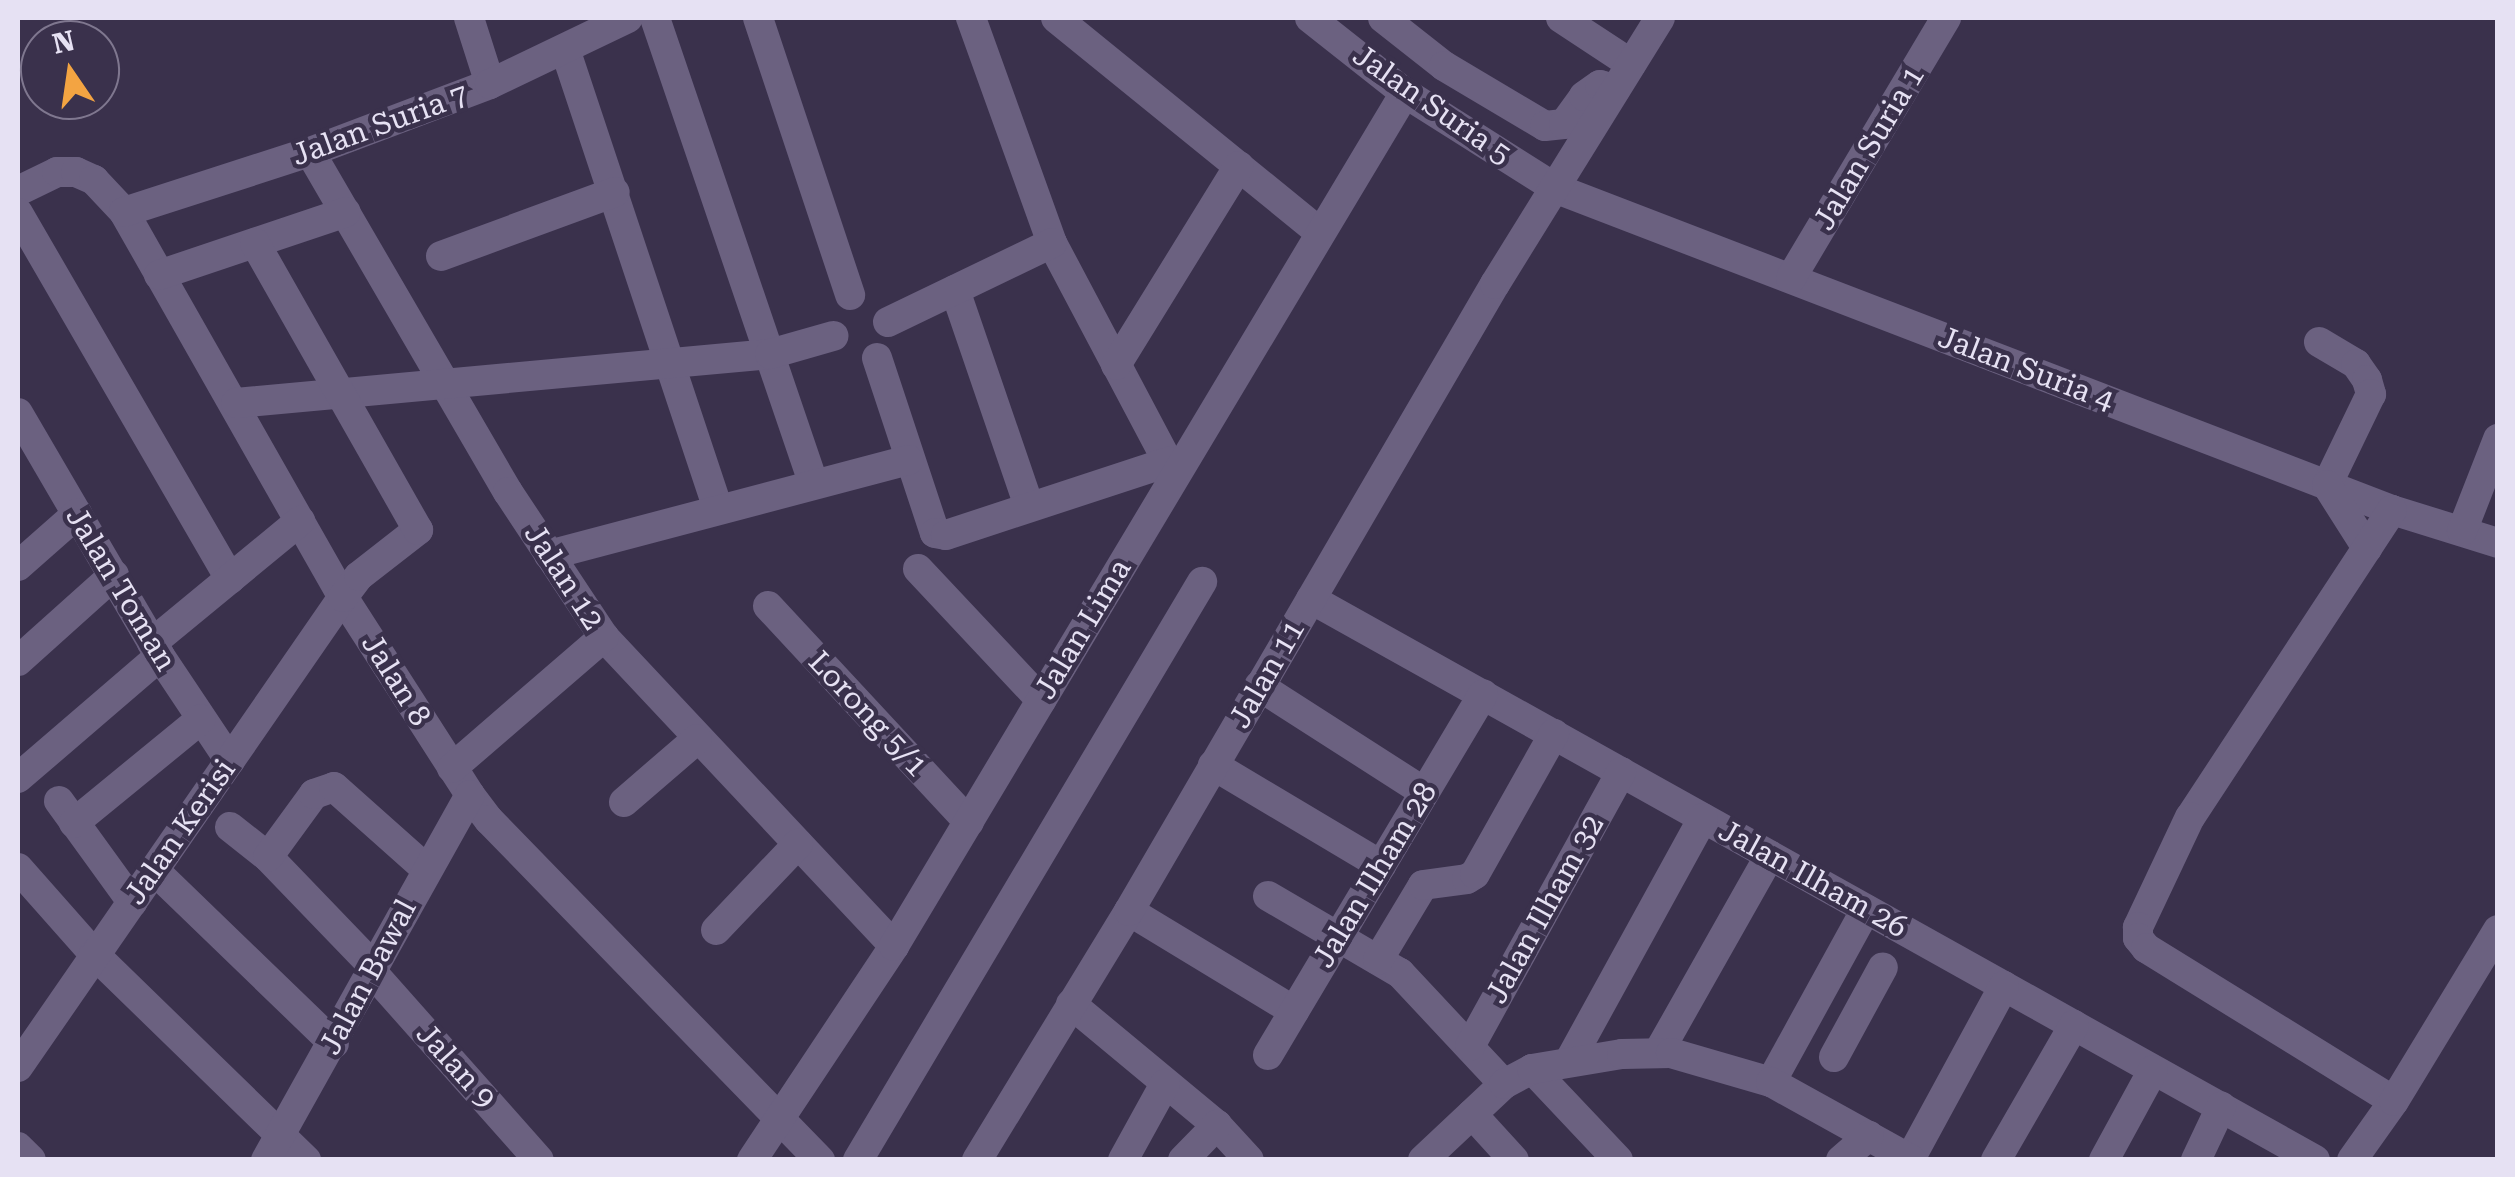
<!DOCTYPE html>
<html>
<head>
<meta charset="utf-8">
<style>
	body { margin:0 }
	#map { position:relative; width:2515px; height:1177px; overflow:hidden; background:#3a314c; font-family:"Roboto Serif",serif }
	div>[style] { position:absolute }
	.minor>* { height:30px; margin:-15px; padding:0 15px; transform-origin:15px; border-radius:15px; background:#6b6180 }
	span { translate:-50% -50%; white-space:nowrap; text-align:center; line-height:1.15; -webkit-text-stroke:9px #3a314c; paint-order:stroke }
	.street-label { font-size:30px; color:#e6e1f3 }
	.frame { position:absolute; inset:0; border:20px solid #e6e1f3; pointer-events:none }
	.north { position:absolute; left:20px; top:20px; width:100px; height:100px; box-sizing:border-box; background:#3a314c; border:2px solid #7f778f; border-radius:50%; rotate:347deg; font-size:28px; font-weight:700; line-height:40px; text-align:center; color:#e6e1f3 }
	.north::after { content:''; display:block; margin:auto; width:35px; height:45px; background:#f3a442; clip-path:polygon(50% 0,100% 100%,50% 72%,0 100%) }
</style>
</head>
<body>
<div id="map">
	<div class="minor">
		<i style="left:469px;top:18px;width:69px;rotate:72.3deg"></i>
		<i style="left:655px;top:18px;width:492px;rotate:71.2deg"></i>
		<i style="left:758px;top:18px;width:292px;rotate:71.6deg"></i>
		<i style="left:971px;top:18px;width:239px;rotate:70.2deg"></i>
		<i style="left:1052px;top:243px;width:263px;rotate:62.1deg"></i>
		<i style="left:1056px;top:18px;width:339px;rotate:39.1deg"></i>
		<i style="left:1310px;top:18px;width:121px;rotate:38.3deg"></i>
		<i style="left:1405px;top:93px;width:180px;rotate:32.3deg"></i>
		<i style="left:1557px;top:189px;width:895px;rotate:21.03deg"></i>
		<i style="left:2392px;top:510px;width:111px;rotate:17.3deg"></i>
		<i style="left:1383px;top:18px;width:78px;rotate:38.2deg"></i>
		<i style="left:1444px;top:66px;width:117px;rotate:30.7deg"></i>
		<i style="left:1545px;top:126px;width:19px;rotate:-6deg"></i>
		<i style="left:1564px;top:124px;width:34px;rotate:-54deg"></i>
		<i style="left:1584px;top:96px;width:19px;rotate:-35deg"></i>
		<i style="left:1600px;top:85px;width:16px;rotate:15deg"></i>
		<i style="left:1561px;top:18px;width:84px;rotate:33.3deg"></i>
		<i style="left:565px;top:49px;width:483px;rotate:71.6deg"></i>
		<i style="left:310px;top:152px;width:393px;rotate:59.8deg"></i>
		<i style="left:508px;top:492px;width:174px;rotate:56.5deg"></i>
		<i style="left:604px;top:637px;width:424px;rotate:46.8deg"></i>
		<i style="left:18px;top:191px;width:43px;rotate:-26deg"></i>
		<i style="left:57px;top:172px;width:19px"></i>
		<i style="left:76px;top:172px;width:20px;rotate:24deg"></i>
		<i style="left:94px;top:180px;width:44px;rotate:46.8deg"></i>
		<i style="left:124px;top:212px;width:443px;rotate:60.4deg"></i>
		<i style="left:343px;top:597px;width:235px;rotate:57.3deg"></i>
		<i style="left:470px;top:795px;width:31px;rotate:53deg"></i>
		<i style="left:489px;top:820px;width:475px;rotate:45.8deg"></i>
		<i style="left:124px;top:212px;width:195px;rotate:-17.9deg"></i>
		<i style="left:310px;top:152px;width:192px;rotate:-20.7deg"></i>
		<i style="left:490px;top:84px;width:153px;rotate:-25.6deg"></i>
		<i style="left:18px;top:213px;width:423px;rotate:59.9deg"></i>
		<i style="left:441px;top:256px;width:185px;rotate:-20.2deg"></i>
		<i style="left:159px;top:275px;width:197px;rotate:-18.6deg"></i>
		<i style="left:1791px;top:278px;width:303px;rotate:-59.2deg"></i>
		<i style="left:955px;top:290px;width:228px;rotate:71.1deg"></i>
		<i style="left:888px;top:322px;width:182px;rotate:-25.7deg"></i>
		<i style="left:2319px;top:342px;width:43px;rotate:30.7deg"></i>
		<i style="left:2356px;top:364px;width:19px;rotate:55deg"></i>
		<i style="left:2367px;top:380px;width:15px;rotate:74deg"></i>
		<i style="left:2371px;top:394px;width:101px;rotate:115.8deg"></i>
		<i style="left:2327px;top:485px;width:75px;rotate:57.6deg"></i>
		<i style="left:877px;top:358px;width:184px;rotate:71.7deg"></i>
		<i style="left:935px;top:533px;width:11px;rotate:10deg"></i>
		<i style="left:946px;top:535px;width:234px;rotate:-18.2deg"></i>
		<i style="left:1116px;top:365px;width:234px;rotate:-58.3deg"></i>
		<i style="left:236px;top:403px;width:536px;rotate:-5.24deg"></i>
		<i style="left:770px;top:354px;width:66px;rotate:-15.9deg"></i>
		<i style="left:18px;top:413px;width:281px;rotate:59.7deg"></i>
		<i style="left:160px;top:656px;width:126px;rotate:56.3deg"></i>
		<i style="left:2392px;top:510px;width:367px;rotate:123.3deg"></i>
		<i style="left:2190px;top:817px;width:122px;rotate:115.3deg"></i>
		<i style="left:2138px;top:927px;width:11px;rotate:90deg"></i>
		<i style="left:2138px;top:938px;width:13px;rotate:51deg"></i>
		<i style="left:2146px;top:948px;width:291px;rotate:31.7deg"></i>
		<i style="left:2462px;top:531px;width:99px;rotate:-68.6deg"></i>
		<i style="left:549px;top:555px;width:372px;rotate:-14.8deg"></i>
		<i style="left:18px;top:566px;width:79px;rotate:-41.4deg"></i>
		<i style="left:918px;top:569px;width:180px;rotate:46.8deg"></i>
		<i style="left:1311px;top:599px;width:1150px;rotate:29.19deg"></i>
		<i style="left:768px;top:606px;width:295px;rotate:47.1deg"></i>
		<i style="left:152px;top:643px;width:192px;rotate:-39.5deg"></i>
		<i style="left:18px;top:661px;width:129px;rotate:-41.9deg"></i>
		<i style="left:1259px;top:686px;width:196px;rotate:32.7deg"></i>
		<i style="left:1213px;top:765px;width:196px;rotate:30.8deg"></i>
		<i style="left:452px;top:768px;width:201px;rotate:-40.8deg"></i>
		<i style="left:18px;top:778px;width:187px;rotate:-40.7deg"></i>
		<i style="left:59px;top:801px;width:125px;rotate:54.1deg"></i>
		<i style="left:624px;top:802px;width:96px;rotate:-40.8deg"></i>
		<i style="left:74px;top:823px;width:164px;rotate:-39.3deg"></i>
		<i style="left:230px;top:827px;width:48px;rotate:38.3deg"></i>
		<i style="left:268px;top:857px;width:154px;rotate:46.1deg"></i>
		<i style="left:268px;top:857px;width:78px;rotate:-53.9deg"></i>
		<i style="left:314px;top:794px;width:21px;rotate:-19deg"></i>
		<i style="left:334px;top:787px;width:123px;rotate:41.7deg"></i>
		<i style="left:18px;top:868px;width:115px;rotate:48.5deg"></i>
		<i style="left:94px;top:954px;width:296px;rotate:44.2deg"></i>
		<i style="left:154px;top:870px;width:250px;rotate:44deg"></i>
		<i style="left:1268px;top:896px;width:153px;rotate:30.3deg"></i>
		<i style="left:1400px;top:973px;width:152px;rotate:46.9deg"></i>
		<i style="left:1129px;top:911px;width:193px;rotate:31.2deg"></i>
		<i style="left:716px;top:930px;width:119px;rotate:-46.4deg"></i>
		<i style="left:1378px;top:960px;width:87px;rotate:-59deg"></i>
		<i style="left:1423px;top:885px;width:44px;rotate:-7.8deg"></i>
		<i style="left:1467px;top:879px;width:9px;rotate:-32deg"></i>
		<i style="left:1475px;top:874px;width:161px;rotate:-60.6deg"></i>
		<i style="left:372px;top:972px;width:251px;rotate:48.4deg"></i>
		<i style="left:1071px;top:1004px;width:190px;rotate:39.7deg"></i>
		<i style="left:1217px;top:1125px;width:47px;rotate:47.6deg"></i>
		<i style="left:1470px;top:1046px;width:313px;rotate:-61.1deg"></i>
		<i style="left:1658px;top:1053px;width:227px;rotate:-60.5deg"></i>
		<i style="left:1268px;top:1055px;width:420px;rotate:-59.2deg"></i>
		<i style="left:1834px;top:1057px;width:102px;rotate:-61.4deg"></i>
		<i style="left:1570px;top:1060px;width:276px;rotate:-61.2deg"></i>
		<i style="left:18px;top:1067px;width:571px;rotate:-55.34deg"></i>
		<i style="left:343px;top:597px;width:26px;rotate:-53deg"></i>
		<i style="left:359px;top:576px;width:75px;rotate:-37.9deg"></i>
		<i style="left:418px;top:530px;width:330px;rotate:-119.6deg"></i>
		<i style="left:1532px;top:1069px;width:125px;rotate:46.6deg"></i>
		<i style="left:1771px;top:1082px;width:197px;rotate:-61.2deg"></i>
		<i style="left:1472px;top:1114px;width:62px;rotate:47.6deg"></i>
		<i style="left:18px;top:1147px;width:18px;rotate:45deg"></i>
		<i style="left:1910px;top:1159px;width:197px;rotate:-61.5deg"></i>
		<i style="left:266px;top:1160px;width:418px;rotate:-60.8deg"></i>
		<i style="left:752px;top:1160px;width:257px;rotate:-56.4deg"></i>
		<i style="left:894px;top:946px;width:994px;rotate:-59.08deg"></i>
		<i style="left:858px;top:1160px;width:673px;rotate:-59.24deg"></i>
		<i style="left:977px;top:1160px;width:292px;rotate:-58.6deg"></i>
		<i style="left:1129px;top:911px;width:726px;rotate:-59.73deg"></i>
		<i style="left:1495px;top:284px;width:313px;rotate:-58.2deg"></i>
		<i style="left:1123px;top:1160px;width:87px;rotate:-61.1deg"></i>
		<i style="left:1183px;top:1160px;width:49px;rotate:-45.8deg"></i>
		<i style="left:1423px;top:1160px;width:111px;rotate:-43.2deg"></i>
		<i style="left:1504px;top:1084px;width:32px;rotate:-28deg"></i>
		<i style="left:1532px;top:1069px;width:91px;rotate:-9.5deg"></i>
		<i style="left:1622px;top:1054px;width:49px;rotate:-1.2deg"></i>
		<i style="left:1671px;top:1053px;width:104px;rotate:16.2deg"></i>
		<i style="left:1771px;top:1082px;width:161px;rotate:29deg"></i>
		<i style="left:1841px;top:1160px;width:37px;rotate:-41deg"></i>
		<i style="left:1996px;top:1160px;width:156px;rotate:-60deg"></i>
		<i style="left:2104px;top:1160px;width:102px;rotate:-61.4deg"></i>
		<i style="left:2196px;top:1160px;width:59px;rotate:-64.7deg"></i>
		<i style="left:2352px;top:1160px;width:72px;rotate:-54.6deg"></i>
		<i style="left:2394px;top:1101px;width:200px;rotate:-58.7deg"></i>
	</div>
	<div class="street-label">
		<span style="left:1432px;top:105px;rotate:35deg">Jalan Suria 5</span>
		<span style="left:380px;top:125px;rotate:-20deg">Jalan Suria 7</span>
		<span style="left:1869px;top:148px;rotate:-59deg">Jalan Suria 1</span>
		<span style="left:2026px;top:369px;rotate:21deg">Jalan Suria 4</span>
		<span style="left:564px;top:577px;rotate:57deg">Jalan 12</span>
		<span style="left:121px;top:589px;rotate:59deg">Jalan Toman</span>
		<span style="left:1083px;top:629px;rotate:-59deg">Jalan Lima</span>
		<span style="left:1267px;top:674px;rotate:-60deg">Jalan 11</span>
		<span style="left:396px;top:680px;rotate:58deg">Jalan 8</span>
		<span style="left:868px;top:714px;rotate:47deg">Lorong 5/1</span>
		<span style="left:180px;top:832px;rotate:-55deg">Jalan Kerisi</span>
		<span style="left:1375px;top:875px;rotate:-59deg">Jalan Ilham 28</span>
		<span style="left:1813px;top:879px;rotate:29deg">Jalan Ilham 26</span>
		<span style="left:1545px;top:909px;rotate:-61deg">Jalan Ilham 32</span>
		<span style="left:368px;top:977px;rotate:-62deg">Jalan Bawal</span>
		<span style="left:456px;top:1066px;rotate:48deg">Jalan 9</span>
	</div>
	<div class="frame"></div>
	<div class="north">N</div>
</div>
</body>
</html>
